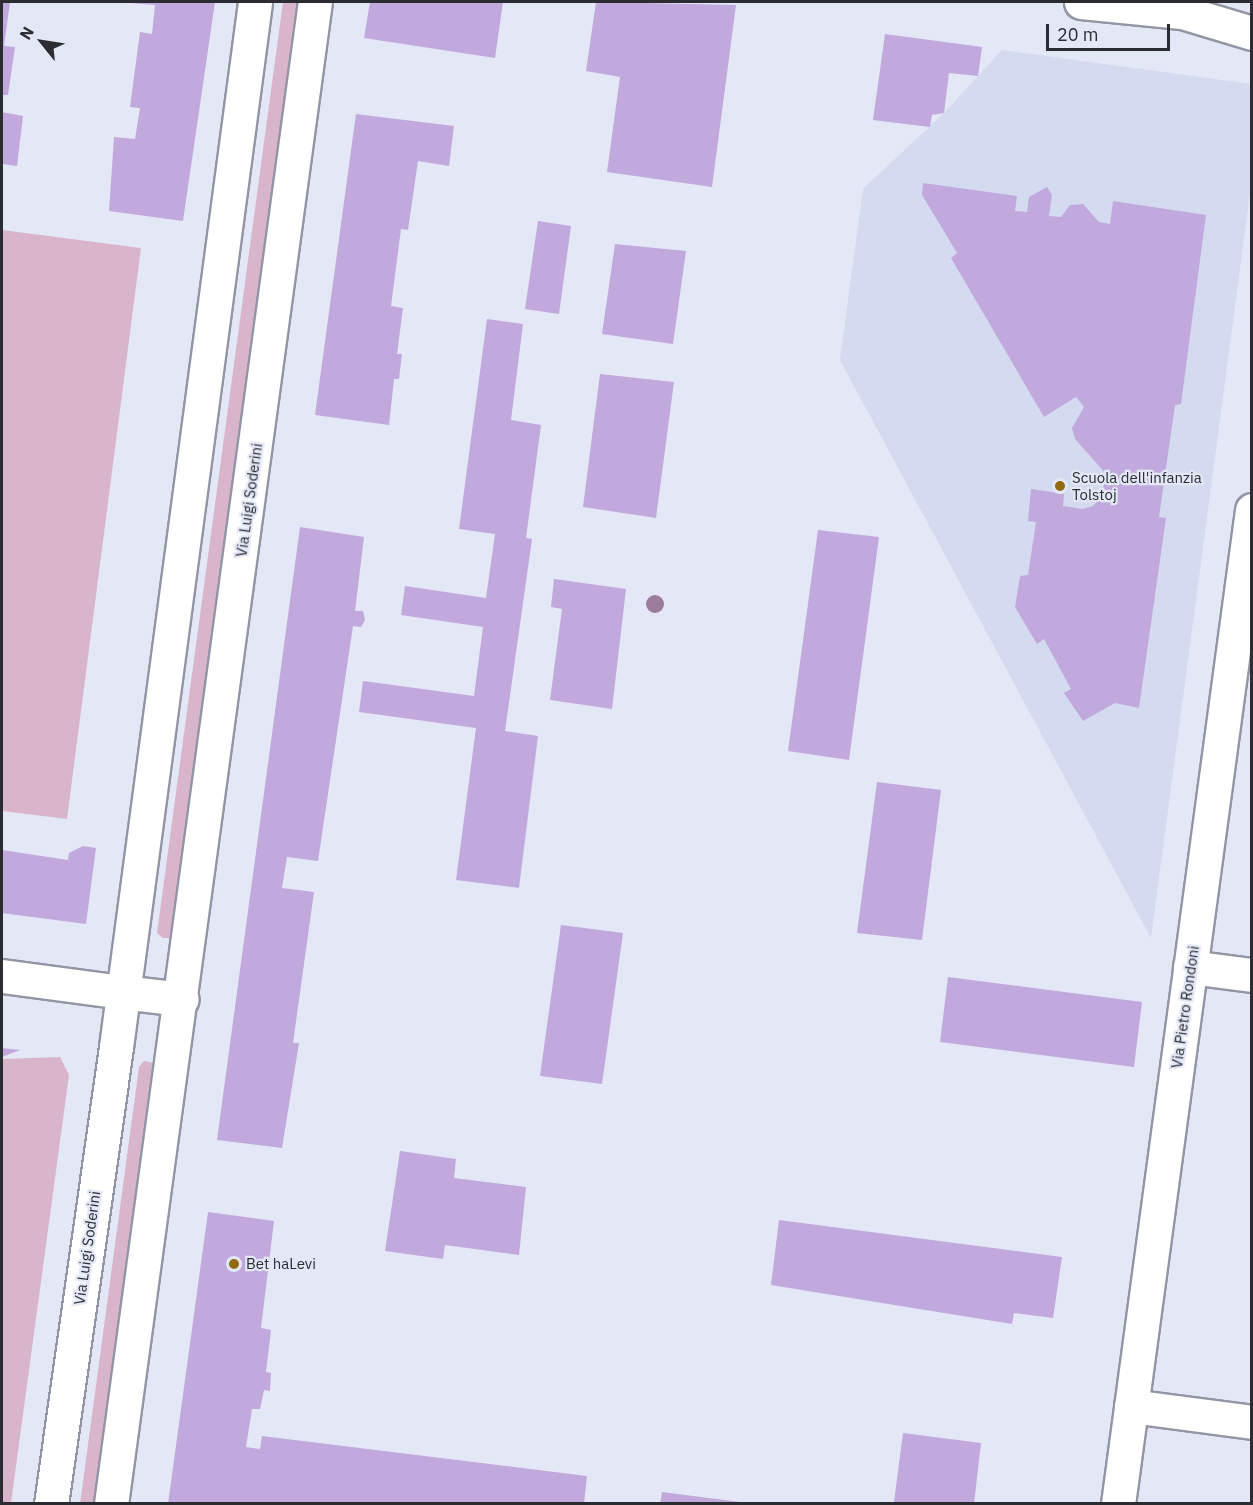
<!DOCTYPE html>
<html>
<head>
<meta charset="utf-8">
<style>
	body { margin:0 }
	#map { position:relative; width:1253px; height:1505px; overflow:hidden; background:#e3e7f6; font-family:"IBM Plex Sans",sans-serif }
	div>[style] { position:absolute }
	.built>* { inset:0; background:#d4daf0 }
	.green>* { inset:0; background:#d9b5cc }
	.building>* { inset:0; background:#c1a9dd }
	.roads { filter:drop-shadow(2px 0 #9296a4) drop-shadow(-2px 0 #9296a4) drop-shadow(0 2px #9296a4) drop-shadow(0 -2px #9296a4) }
	.minor>* { height:33px; margin:-16.5px; padding:0 16.5px; transform-origin:16.5px; border-radius:16.5px; background:#fff }
	.tertiary>* { height:33px; margin:-16.5px; padding:0 16.5px; transform-origin:16.5px; border-radius:16.5px; background:#fff }
	.trees>* { width:18px; height:18px; margin:-9px; border-radius:50%; background:#9c7c9b }
	.dots>* { width:16px; height:16px; translate:-50% -50%; box-sizing:border-box; border:3px solid #e3e7f6; border-radius:50% }
	span { translate:-50% -50%; white-space:nowrap; text-align:center; line-height:1.15; -webkit-text-stroke:4.5px #e3e7f6; paint-order:stroke }
	.poi-label { font-size:15px; color:#2a2c32 }
	.left { translate:0 -50%; text-align:left }
	.street-label { font-size:15px; color:#2a2c32 }
	.frame { position:absolute; inset:0; border:3px solid #2a2c32; pointer-events:none }
	.north { position:absolute; left:12px; top:12px; width:60px; height:60px; -webkit-text-stroke:4px #e3e7f6; paint-order:stroke; rotate:300deg; font-size:16px; font-weight:700; line-height:24px; text-align:center; color:#2a2c32 }
	.north::after { content:''; display:block; margin:auto; width:21px; height:27px; background:#2a2c32; clip-path:polygon(50% 0,100% 100%,50% 72%,0 100%) }
	.scale { position:absolute; left:1046px; top:24px; width:124px; height:27px; box-sizing:border-box; border:3px solid #2a2c32; border-top:0; padding-left:8px; font-size:18px; line-height:21px; white-space:nowrap; color:#2a2c32; -webkit-text-stroke:4px #e3e7f6; paint-order:stroke }
</style>
</head>
<body>
<div id="map">
	<div class="built">
		<i style="clip-path:polygon(1002px 50px,1251px 84px,1251px 186px,1151px 938px,840px 360px,863px 189px,944px 113px)"></i>
	</div>
	<div class="green">
		<i style="clip-path:polygon(283px 2px,302px 2px,172px 938px,163px 938px,157px 933px)"></i>
		<i style="clip-path:polygon(2px 230px,141px 248px,67px 819px,2px 811px)"></i>
		<i style="clip-path:polygon(60px 1057px,69px 1075px,11px 1503px,2px 1503px,2px 1059px)"></i>
		<i style="clip-path:polygon(144px 1061px,154px 1063px,157px 1071px,99px 1503px,80px 1504px,139px 1067px)"></i>
	</div>
	<div class="building">
		<i style="clip-path:polygon(2px 2px,10px 2px,4px 46px,15px 47px,8px 95px,2px 95px)"></i>
		<i style="clip-path:polygon(118px 2px,215px 2px,183px 221px,109px 211px,114px 137px,135px 139px,140px 108px,130px 107px,140px 32px,152px 34px,155px 5px)"></i>
		<i style="clip-path:polygon(370px 2px,503px 2px,495px 58px,364px 38px)"></i>
		<i style="clip-path:polygon(596px 2px,736px 5px,712px 187px,607px 172px,620px 77px,586px 71px)"></i>
		<i style="clip-path:polygon(885px 34px,982px 47px,978px 76px,949px 73px,944px 113px,932px 115px,930px 127px,873px 120px)"></i>
		<i style="clip-path:polygon(2px 112px,23px 116px,17px 166px,2px 164px)"></i>
		<i style="clip-path:polygon(356px 114px,454px 126px,449px 166px,418px 161px,408px 230px,401px 229px,391px 306px,403px 308px,397px 354px,402px 354px,399px 379px,394px 379px,389px 425px,315px 415px)"></i>
		<i style="clip-path:polygon(923px 183px,1017px 196px,1015px 211px,1027px 212px,1029px 197px,1047px 187px,1052px 195px,1049px 216px,1061px 217px,1070px 205px,1083px 204px,1099px 222px,1110px 224px,1113px 201px,1206px 215px,1181px 404px,1175px 405px,1159px 517px,1166px 518px,1139px 708px,1115px 703px,1083px 721px,1064px 693px,1071px 689px,1044px 639px,1037px 644px,1015px 607px,1020px 576px,1028px 575px,1036px 522px,1028px 521px,1031px 489px,1064px 494px,1063px 506px,1083px 509px,1093px 506px,1100px 498px,1107px 475px,1075px 439px,1072px 428px,1084px 407px,1076px 397px,1044px 417px,951px 258px,957px 253px,922px 195px)"></i>
		<i style="clip-path:polygon(538px 221px,571px 226px,559px 314px,525px 309px)"></i>
		<i style="clip-path:polygon(615px 244px,686px 251px,673px 344px,602px 334px)"></i>
		<i style="clip-path:polygon(487px 319px,523px 324px,511px 420px,541px 425px,526px 538px,532px 539px,505px 731px,538px 736px,519px 888px,456px 880px,476px 728px,359px 712px,363px 681px,474px 696px,483px 627px,401px 615px,405px 586px,486px 598px,495px 534px,459px 529px)"></i>
		<i style="clip-path:polygon(600px 374px,674px 382px,656px 518px,583px 507px)"></i>
		<i style="clip-path:polygon(300px 527px,364px 537px,355px 611px,363px 611px,365px 620px,361px 627px,353px 626px,318px 861px,287px 857px,282px 888px,314px 892px,293px 1043px,299px 1043px,282px 1148px,217px 1140px)"></i>
		<i style="clip-path:polygon(818px 530px,879px 537px,849px 760px,788px 751px)"></i>
		<i style="clip-path:polygon(554px 579px,626px 589px,612px 709px,550px 700px,562px 609px,551px 607px)"></i>
		<i style="clip-path:polygon(877px 782px,941px 790px,922px 940px,857px 933px)"></i>
		<i style="clip-path:polygon(83px 846px,96px 848px,86px 924px,2px 913px,2px 850px,68px 860px,69px 853px)"></i>
		<i style="clip-path:polygon(561px 925px,623px 933px,602px 1084px,540px 1076px)"></i>
		<i style="clip-path:polygon(948px 977px,1142px 1002px,1134px 1067px,940px 1042px)"></i>
		<i style="clip-path:polygon(2px 1048px,20px 1050px,2px 1057px)"></i>
		<i style="clip-path:polygon(400px 1151px,456px 1159px,454px 1178px,526px 1187px,519px 1255px,445px 1245px,443px 1259px,385px 1251px)"></i>
		<i style="clip-path:polygon(208px 1212px,274px 1221px,261px 1328px,271px 1330px,266px 1372px,271px 1373px,270px 1391px,264px 1390px,260px 1409px,252px 1409px,246px 1447px,260px 1449px,262px 1436px,587px 1476px,584px 1504px,168px 1504px)"></i>
		<i style="clip-path:polygon(779px 1220px,1062px 1257px,1053px 1318px,1014px 1313px,1012px 1324px,771px 1285px)"></i>
		<i style="clip-path:polygon(903px 1433px,981px 1443px,974px 1504px,894px 1502px)"></i>
		<i style="clip-path:polygon(662px 1492px,740px 1502px,740px 1504px,660px 1504px)"></i>
	</div>
	<div class="roads">
		<div class="minor">
			<i style="left:1190px;top:967px;width:63px;rotate:7.4deg"></i>
			<i style="left:2px;top:976px;width:121px;rotate:7.6deg"></i>
			<i style="left:1131px;top:1406px;width:122px;rotate:7.5deg"></i>
			<i style="left:1118px;top:1504px;width:1003px;rotate:-82.32deg"></i>
		</div>
		<div class="tertiary">
			<i style="left:1081px;top:2px;width:101px;rotate:5.7deg"></i>
			<i style="left:1182px;top:12px;width:73px;rotate:16.7deg"></i>
			<i style="left:122px;top:992px;width:60px;rotate:6.7deg"></i>
			<i style="left:51px;top:1504px;width:462px;rotate:-81.9deg"></i>
			<i style="left:116px;top:1047px;width:1054px;rotate:-82.42deg"></i>
			<i style="left:111px;top:1504px;width:1516px;rotate:-82.27deg"></i>
		</div>
	</div>
	<div class="trees">
		<i style="left:655px;top:604px"></i>
	</div>
	<div class="dots">
		<i style="left:1060px;top:486px;background:#916911"></i>
		<i style="left:234px;top:1264px;background:#916911"></i>
	</div>
	<div class="poi-label">
		<span class="left" style="left:1072px;top:486px">Scuola dell'infanzia<br>Tolstoj</span>
		<span class="left" style="left:246px;top:1264px">Bet haLevi</span>
	</div>
	<div class="street-label">
		<span style="left:249px;top:500px;rotate:-82deg">Via Luigi Soderini</span>
		<span style="left:1185px;top:1007px;rotate:-82deg">Via Pietro Rondoni</span>
		<span style="left:87px;top:1248px;rotate:-82deg">Via Luigi Soderini</span>
	</div>
	<div class="frame"></div>
	<div class="north">N</div>
	<div class="scale">20 m</div>
</div>
</body>
</html>
